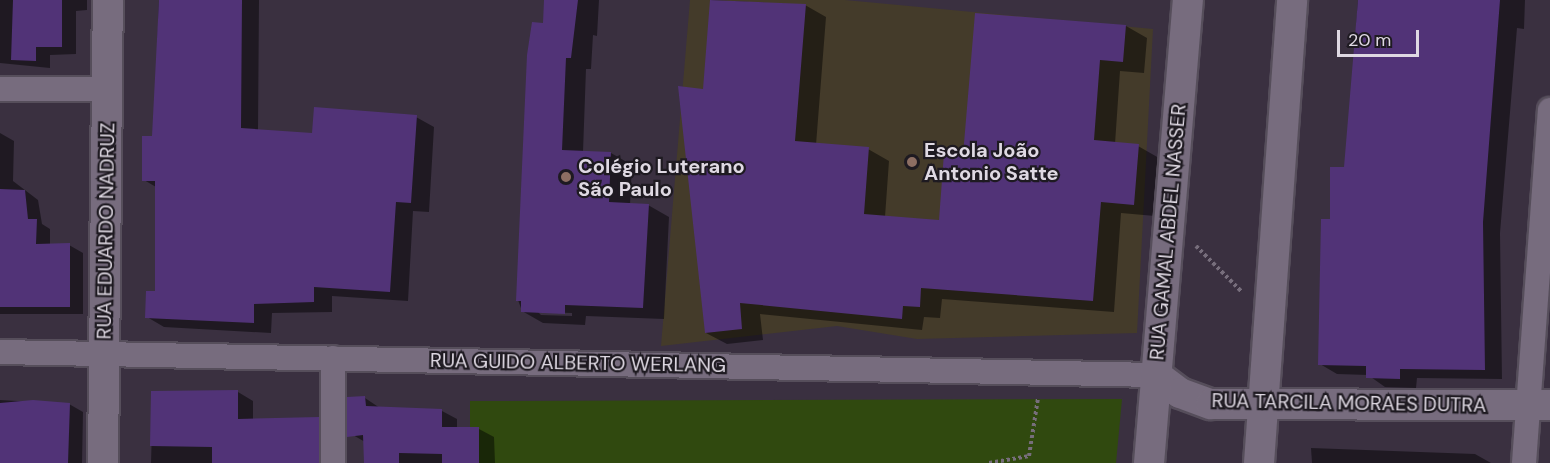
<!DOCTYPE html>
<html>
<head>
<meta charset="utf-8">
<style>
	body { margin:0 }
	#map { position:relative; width:1550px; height:463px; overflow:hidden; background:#3a3040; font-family:"DM Sans",sans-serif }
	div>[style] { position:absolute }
	.education>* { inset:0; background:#443b2a }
	.green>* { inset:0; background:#30490f }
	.shadow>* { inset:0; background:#0007 }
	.building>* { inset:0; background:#513377 }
	.path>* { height:4px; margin-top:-2px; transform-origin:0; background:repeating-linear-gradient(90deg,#776e7c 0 3px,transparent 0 6px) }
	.roads { filter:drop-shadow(2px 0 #564e5b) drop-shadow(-2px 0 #564e5b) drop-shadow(0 2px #564e5b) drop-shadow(0 -2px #564e5b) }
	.minor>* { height:24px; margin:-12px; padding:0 12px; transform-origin:12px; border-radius:12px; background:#776c7e }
	.tertiary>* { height:30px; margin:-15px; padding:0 15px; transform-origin:15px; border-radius:15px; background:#776c7e }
	.dots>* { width:16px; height:16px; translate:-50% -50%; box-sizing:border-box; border:3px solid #1e1a21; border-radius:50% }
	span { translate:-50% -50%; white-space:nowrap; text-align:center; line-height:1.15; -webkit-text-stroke:4.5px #1e1a21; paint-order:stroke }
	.poi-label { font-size:20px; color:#dfd9e3; font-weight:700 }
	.left { translate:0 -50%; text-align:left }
	.street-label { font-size:20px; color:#dfd9e3 }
	.scale { position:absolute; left:1337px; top:30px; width:82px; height:27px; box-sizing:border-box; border:3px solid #dfd9e3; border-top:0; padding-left:8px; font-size:18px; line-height:21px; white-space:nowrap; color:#dfd9e3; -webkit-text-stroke:4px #1e1a21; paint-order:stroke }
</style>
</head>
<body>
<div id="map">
	<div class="education">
		<i style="clip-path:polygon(690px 0,845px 0,1153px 29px,1137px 333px,917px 339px,837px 326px,661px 346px)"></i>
	</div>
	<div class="green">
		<i style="clip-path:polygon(1122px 399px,1116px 463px,470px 463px,470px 401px)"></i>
	</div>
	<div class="shadow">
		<i style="clip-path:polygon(0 0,87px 0,87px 10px,76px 11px,76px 54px,50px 55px,50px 68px,0 63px)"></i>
		<i style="clip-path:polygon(159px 0,259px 0,258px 131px,314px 135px,416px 117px,434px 127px,429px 212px,413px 211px,408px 301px,332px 296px,332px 312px,272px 313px,271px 333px,164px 327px,147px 317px,156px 292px,156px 187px,144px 180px,154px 138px)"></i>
		<i style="clip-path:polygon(evenodd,546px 0,599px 0,597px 36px,593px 35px,591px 69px,586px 69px,583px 152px,611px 153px,632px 165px,630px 205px,648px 205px,669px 217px,664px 319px,586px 316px,585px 325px,543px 323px,522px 311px,518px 300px,546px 0,538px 312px,572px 313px,572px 316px,541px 315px,538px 312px)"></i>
		<i style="clip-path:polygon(711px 0,805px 5px,826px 17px,816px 145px,868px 149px,889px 161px,885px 217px,940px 221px,964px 156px,977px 15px,1126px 26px,1147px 38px,1144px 73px,1120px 71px,1115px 144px,1138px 146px,1159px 158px,1155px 216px,1121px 213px,1114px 312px,942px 299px,940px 318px,924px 317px,922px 330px,760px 314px,763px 340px,727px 344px,706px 333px,704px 91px)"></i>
		<i style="clip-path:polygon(1358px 0,1525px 0,1524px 29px,1517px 28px,1500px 233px,1502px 379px,1417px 378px,1416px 388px,1385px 387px,1368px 375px,1337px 374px,1320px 364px,1331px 221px,1346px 169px)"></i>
		<i style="clip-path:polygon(0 133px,14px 141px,13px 181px,38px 200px,42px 224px,50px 229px,50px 245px,69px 245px,83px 253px,83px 314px,0 314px)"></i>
		<i style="clip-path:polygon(153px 392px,238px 392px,253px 401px,253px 420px,318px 419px,334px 427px,335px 463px,151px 463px)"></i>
		<i style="clip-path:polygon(365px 398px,380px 408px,442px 411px,457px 419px,457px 429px,479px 429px,494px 437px,495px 463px,366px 463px,365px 442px,353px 435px)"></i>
		<i style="clip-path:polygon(0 400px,69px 404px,83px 412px,82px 463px,0 463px)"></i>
		<i style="clip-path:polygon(1311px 448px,1475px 454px,1491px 463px,1312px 463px)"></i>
	</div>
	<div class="building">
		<i style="clip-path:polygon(13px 0,62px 0,62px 47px,36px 47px,36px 61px,11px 60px)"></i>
		<i style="clip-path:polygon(159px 0,242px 0,241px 128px,312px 133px,314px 107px,417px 115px,411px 203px,396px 202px,390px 292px,314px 287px,314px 302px,254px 304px,254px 323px,145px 318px,146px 291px,155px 291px,155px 181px,142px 181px,142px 136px,152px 136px)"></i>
		<i style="clip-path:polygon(544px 0,578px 0,571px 58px,566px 58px,562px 150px,611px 152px,609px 202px,649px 204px,643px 308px,565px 305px,565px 314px,521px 312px,521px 301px,516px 301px,527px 55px,532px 22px,543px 23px)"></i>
		<i style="clip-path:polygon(710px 0,806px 4px,795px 141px,869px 147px,864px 214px,939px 220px,944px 153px,963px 155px,975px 13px,1126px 25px,1123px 62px,1100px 60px,1094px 140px,1139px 144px,1134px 205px,1101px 202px,1093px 301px,921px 288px,920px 307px,903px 306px,902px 319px,740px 303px,742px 329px,705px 333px,678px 86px,703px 89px)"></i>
		<i style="clip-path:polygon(1358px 0,1500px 0,1483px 222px,1485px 370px,1400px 369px,1400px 379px,1366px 378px,1366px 366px,1318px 365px,1321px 219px,1330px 219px,1330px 167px,1344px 167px)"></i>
		<i style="clip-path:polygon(0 189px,25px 190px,28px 219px,37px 219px,36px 244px,70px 243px,70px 307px,0 307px)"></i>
		<i style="clip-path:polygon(238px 390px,238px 419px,319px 417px,319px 463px,212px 463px,212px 447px,150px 446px,151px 391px)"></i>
		<i style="clip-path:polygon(365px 396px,366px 406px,442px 409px,442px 427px,479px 427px,479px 463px,442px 463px,442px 454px,399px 453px,399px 463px,364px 463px,363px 435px,347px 437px,347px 397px)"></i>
		<i style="clip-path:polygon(33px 400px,70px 403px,68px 463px,0 463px,0 403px)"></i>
	</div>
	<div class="path">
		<i style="left:1196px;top:246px;width:65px;rotate:45deg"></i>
		<i style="left:989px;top:463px;width:41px;rotate:-9.9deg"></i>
		<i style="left:1029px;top:456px;width:59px;rotate:-81.2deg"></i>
	</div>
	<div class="roads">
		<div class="minor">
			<i style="left:0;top:89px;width:108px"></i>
			<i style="left:0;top:352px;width:1156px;rotate:1.14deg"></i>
			<i style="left:333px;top:463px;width:105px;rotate:-90deg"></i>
			<i style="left:1524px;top:463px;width:354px;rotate:-85.8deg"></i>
		</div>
		<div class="tertiary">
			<i style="left:1156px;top:375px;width:30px;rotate:37deg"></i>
			<i style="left:1180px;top:393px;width:33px;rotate:20deg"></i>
			<i style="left:1211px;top:404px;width:339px;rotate:0.2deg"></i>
			<i style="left:103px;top:463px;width:463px;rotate:-89.4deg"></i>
			<i style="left:1149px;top:463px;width:465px;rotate:-85.2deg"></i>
			<i style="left:1259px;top:463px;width:464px;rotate:-85.9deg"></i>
		</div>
	</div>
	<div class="dots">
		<i style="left:912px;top:162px;background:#8d6e63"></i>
		<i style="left:566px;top:177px;background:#8d6e63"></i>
	</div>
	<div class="poi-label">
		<span class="left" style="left:924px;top:162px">Escola João<br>Antonio Satte</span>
		<span class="left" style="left:578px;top:178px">Colégio Luterano<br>São Paulo</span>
	</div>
	<div class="street-label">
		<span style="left:106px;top:231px;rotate:-89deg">RUA EDUARDO NADRUZ</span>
		<span style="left:1168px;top:232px;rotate:-85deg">RUA GAMAL ABDEL NASSER</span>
		<span style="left:578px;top:363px;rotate:1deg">RUA GUIDO ALBERTO WERLANG</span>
		<span style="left:1349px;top:403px;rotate:1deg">RUA TARCILA MORAES DUTRA</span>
	</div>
	<div class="scale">20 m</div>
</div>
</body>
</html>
